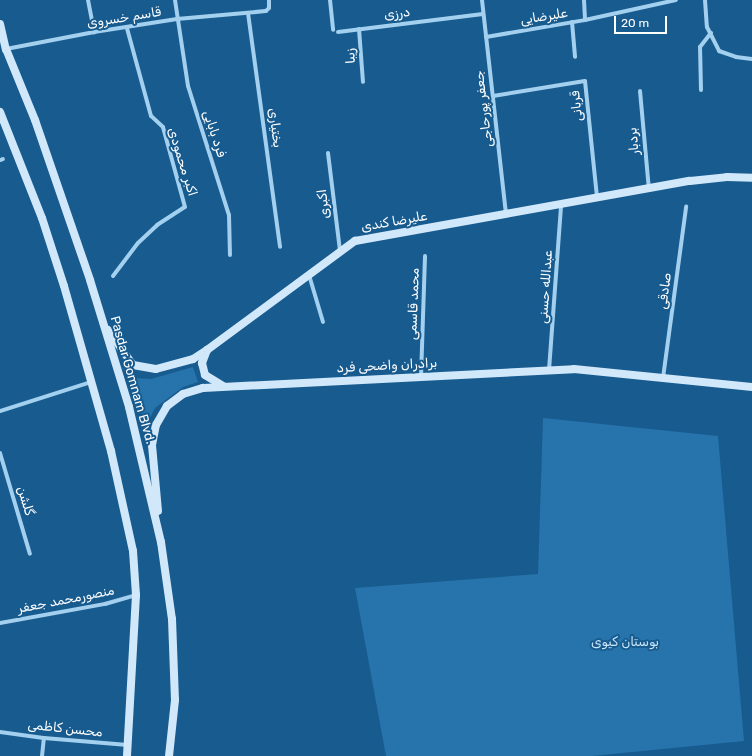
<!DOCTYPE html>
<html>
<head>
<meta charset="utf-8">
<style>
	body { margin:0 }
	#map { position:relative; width:752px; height:756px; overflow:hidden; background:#175b8f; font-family:Rubik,Vazirmatn,sans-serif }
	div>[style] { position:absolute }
	.green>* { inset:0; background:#2674ab }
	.minor>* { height:4px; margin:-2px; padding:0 2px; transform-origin:2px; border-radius:2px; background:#a3d0ef }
	.secondary>* { height:8px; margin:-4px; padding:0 4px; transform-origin:4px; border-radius:4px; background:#d1e8fb }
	span { translate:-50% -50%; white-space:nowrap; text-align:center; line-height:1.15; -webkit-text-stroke:4px #175b8f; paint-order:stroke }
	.street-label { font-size:13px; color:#fff }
	.park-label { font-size:13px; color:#c9e7fb }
	.scale { position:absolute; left:614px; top:16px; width:53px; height:18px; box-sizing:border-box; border:2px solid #fff; border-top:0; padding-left:5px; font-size:12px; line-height:14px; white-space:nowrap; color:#fff; -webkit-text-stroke:3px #175b8f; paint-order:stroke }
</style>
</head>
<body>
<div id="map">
	<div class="green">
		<i style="clip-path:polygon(122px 366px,134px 378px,151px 379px,193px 367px,198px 382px,183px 387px,155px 408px,145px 428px,139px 404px)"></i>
		<i style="clip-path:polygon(543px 418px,718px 436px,744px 741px,592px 756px,386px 756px,355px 588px,538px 574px)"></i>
	</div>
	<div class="minor">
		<i style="left:88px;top:0;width:33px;rotate:79deg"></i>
		<i style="left:175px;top:0;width:87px;rotate:81.4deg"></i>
		<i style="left:188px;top:86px;width:135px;rotate:72.4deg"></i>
		<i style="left:229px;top:215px;width:40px;rotate:88.6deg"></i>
		<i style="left:330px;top:0;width:30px;rotate:84deg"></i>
		<i style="left:482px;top:0;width:216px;rotate:83.6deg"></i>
		<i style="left:584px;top:0;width:20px;rotate:87deg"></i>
		<i style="left:705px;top:0;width:27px;rotate:86deg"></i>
		<i style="left:707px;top:27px;width:27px;rotate:63deg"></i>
		<i style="left:719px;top:51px;width:18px;rotate:19deg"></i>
		<i style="left:736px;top:57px;width:16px;rotate:7deg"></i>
		<i style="left:248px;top:13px;width:236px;rotate:82.2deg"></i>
		<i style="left:572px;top:22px;width:35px;rotate:85deg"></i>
		<i style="left:359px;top:29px;width:53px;rotate:85.7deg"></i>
		<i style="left:338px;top:32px;width:146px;rotate:-7.1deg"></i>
		<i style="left:486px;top:37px;width:100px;rotate:-9.7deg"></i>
		<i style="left:585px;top:20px;width:93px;rotate:-12.4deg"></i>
		<i style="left:6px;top:49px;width:90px;rotate:-10.9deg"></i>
		<i style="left:94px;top:32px;width:84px;rotate:-8.9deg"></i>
		<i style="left:177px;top:19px;width:89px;rotate:-5.1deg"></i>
		<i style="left:266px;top:11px;width:4px;rotate:-45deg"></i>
		<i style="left:269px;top:8px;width:8px;rotate:-90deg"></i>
		<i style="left:701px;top:90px;width:43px;rotate:-91.3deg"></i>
		<i style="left:700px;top:47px;width:18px;rotate:-52deg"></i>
		<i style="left:640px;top:91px;width:98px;rotate:84.8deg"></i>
		<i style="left:493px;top:96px;width:93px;rotate:-9.3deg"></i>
		<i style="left:585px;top:81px;width:118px;rotate:84.1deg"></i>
		<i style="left:328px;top:153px;width:99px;rotate:83deg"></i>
		<i style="left:0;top:160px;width:3px;rotate:-18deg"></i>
		<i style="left:309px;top:275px;width:49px;rotate:73.4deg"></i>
		<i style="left:113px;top:276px;width:41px;rotate:-52.9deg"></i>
		<i style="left:138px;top:243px;width:26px;rotate:-43deg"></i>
		<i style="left:157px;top:225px;width:33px;rotate:-33deg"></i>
		<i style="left:185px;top:207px;width:83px;rotate:-105.4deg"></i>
		<i style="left:163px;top:127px;width:16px;rotate:-137deg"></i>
		<i style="left:151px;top:116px;width:91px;rotate:-105.3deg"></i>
		<i style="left:549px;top:370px;width:165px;rotate:-85.8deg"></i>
		<i style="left:421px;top:377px;width:121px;rotate:-88.1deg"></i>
		<i style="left:663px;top:378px;width:173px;rotate:-82.3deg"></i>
		<i style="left:0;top:411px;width:96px;rotate:-17.7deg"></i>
		<i style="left:0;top:453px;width:105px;rotate:73.5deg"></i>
		<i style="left:0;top:623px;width:107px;rotate:-10.3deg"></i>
		<i style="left:105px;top:604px;width:32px;rotate:-16deg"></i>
		<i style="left:0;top:732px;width:44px;rotate:7.8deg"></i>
		<i style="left:44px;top:738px;width:84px;rotate:4.8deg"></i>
		<i style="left:42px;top:756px;width:18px;rotate:-84deg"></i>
	</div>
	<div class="secondary">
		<i style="left:0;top:24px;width:26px;rotate:77deg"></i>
		<i style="left:6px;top:49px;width:77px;rotate:67.8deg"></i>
		<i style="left:35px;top:120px;width:169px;rotate:71deg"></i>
		<i style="left:90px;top:280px;width:133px;rotate:72.9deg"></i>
		<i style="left:129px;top:407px;width:139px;rotate:76.7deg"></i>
		<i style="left:161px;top:542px;width:78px;rotate:81.9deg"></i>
		<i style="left:172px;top:619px;width:81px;rotate:87.9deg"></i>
		<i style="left:175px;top:700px;width:56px;rotate:96.1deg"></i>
		<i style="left:0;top:112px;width:114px;rotate:68.4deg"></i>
		<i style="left:42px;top:218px;width:71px;rotate:72.1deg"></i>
		<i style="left:64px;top:286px;width:172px;rotate:74.1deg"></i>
		<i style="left:111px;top:451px;width:102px;rotate:77.6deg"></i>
		<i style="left:133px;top:551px;width:44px;rotate:86.1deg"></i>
		<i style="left:136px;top:595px;width:161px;rotate:93.2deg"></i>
		<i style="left:108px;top:330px;width:43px;rotate:54.5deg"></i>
		<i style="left:133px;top:365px;width:23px;rotate:10deg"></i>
		<i style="left:156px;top:369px;width:38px;rotate:-15deg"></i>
		<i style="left:193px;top:359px;width:17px;rotate:-33deg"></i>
		<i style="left:207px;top:350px;width:184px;rotate:-36.4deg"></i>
		<i style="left:355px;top:241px;width:340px;rotate:-10.2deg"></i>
		<i style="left:690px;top:181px;width:37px;rotate:-6deg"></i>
		<i style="left:727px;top:177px;width:25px;rotate:2deg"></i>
		<i style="left:207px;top:350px;width:14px;rotate:111deg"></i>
		<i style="left:202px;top:363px;width:12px;rotate:76deg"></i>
		<i style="left:205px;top:375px;width:21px;rotate:31deg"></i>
		<i style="left:158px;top:511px;width:66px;rotate:-95.2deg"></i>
		<i style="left:152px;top:445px;width:20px;rotate:-79deg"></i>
		<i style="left:156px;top:425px;width:22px;rotate:-60deg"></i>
		<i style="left:167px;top:406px;width:20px;rotate:-37deg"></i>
		<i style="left:183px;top:394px;width:21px;rotate:-17deg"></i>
		<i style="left:203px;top:388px;width:371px;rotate:-2.9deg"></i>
		<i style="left:574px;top:369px;width:179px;rotate:5.8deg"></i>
	</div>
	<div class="street-label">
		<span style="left:397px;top:14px;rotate:-7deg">درزی</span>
		<span style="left:544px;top:17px;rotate:-9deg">علیرضایی</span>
		<span style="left:124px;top:18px;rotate:-9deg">قاسم خسروی</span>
		<span style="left:351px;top:56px;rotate:-94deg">زیبا</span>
		<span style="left:577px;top:106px;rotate:-96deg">قربانی</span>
		<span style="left:484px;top:109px;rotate:-97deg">جعفر پورحاجی</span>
		<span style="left:275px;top:128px;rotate:83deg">بختیاری</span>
		<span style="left:214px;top:134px;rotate:72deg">فرد بابایی</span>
		<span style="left:634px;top:141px;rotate:-95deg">بردبار</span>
		<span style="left:182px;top:162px;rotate:73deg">اکبر محمودی</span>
		<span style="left:324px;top:204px;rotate:-97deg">اکبری</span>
		<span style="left:394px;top:222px;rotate:-10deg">علیرضا کندی</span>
		<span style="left:546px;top:287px;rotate:-86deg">عبدالله حسنی</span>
		<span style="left:665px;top:291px;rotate:-82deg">صادقی</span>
		<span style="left:414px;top:304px;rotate:-88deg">محمد قاسمی</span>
		<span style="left:387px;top:366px;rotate:-3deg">برادران واضحی فرد</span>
		<span style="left:132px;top:380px;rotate:74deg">Pasdar Gomnam Blvd.</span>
		<span style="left:25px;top:501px;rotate:73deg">گلشن</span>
		<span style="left:66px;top:600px;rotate:-11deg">منصورمحمد جعفر</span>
		<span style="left:65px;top:729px;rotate:6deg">محسن کاظمی</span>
	</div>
	<div class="park-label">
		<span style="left:625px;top:642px">بوستان کیوی</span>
	</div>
	<div class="scale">20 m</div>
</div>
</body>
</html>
